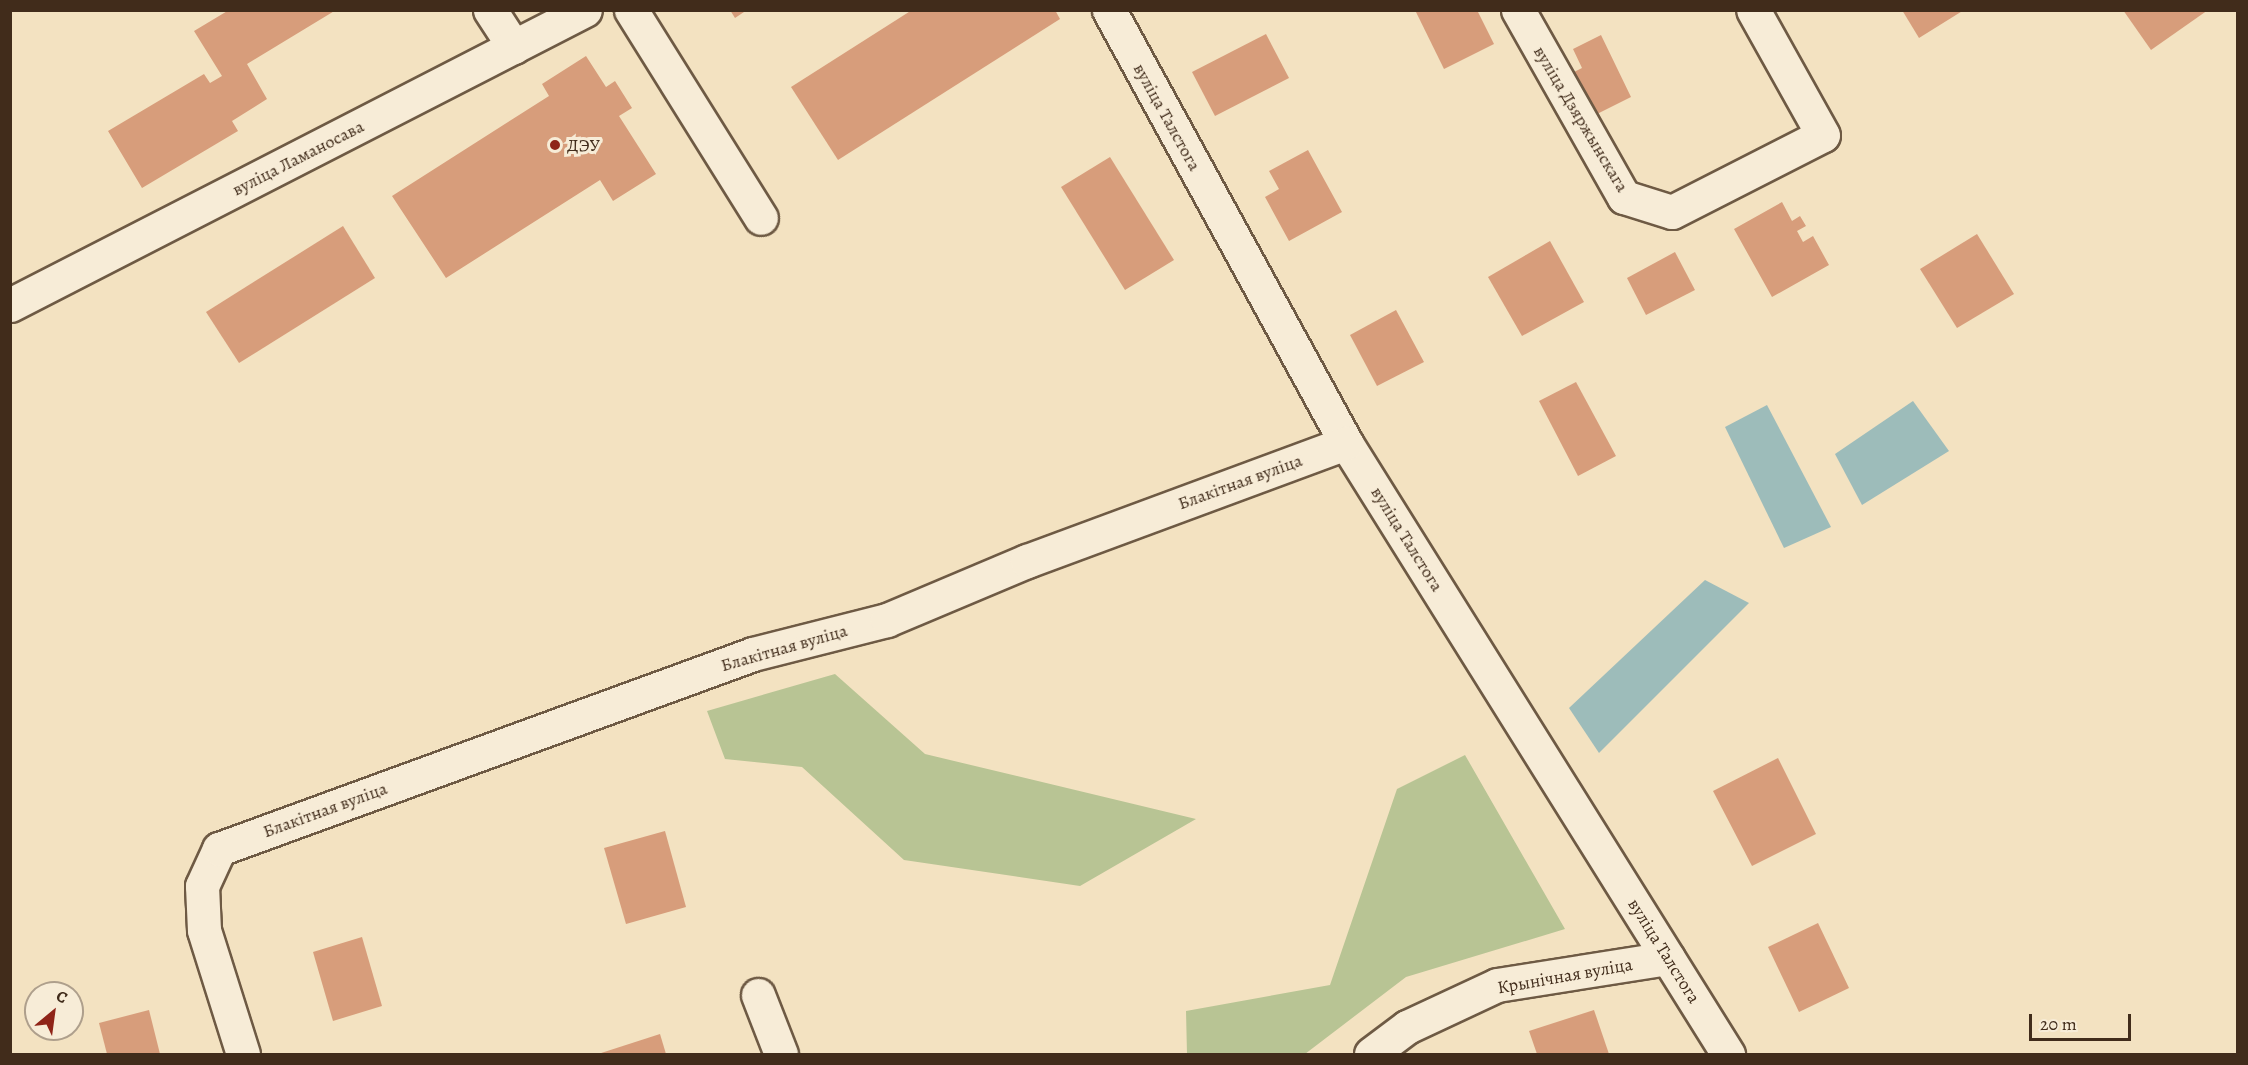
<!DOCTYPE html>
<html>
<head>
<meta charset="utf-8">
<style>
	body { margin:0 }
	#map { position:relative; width:2248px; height:1065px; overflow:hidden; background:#f3e2c1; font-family:Alegreya,serif }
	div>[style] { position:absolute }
	.green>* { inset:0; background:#b8c494 }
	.water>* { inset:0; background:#9dbcba }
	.building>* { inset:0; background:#d79d7b }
	.roads { filter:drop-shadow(2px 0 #6e5a44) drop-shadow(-2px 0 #6e5a44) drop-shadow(0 2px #6e5a44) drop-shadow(0 -2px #6e5a44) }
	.minor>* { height:33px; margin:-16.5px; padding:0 16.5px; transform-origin:16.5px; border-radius:16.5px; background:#f7ecd7 }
	.dots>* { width:16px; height:16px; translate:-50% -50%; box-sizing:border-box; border:3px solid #f7ecd7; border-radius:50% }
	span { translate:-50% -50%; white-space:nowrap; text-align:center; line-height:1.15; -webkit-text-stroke:6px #f7ecd7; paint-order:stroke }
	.street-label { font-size:18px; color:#412c1b }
	.poi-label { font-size:18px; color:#412c1b }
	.left { translate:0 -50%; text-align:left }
	.frame { position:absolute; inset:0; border:12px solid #412c1b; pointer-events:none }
	.north { position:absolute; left:24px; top:981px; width:60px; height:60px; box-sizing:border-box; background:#f7ecd7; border:2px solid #ae9f8c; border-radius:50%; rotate:29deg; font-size:16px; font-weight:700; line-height:24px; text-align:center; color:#412c1b }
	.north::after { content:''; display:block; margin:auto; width:21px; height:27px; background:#8f2418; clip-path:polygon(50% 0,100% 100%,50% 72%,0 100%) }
	.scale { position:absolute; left:2029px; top:1014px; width:102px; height:27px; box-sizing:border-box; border:3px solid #412c1b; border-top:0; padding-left:8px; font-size:18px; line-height:21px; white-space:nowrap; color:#412c1b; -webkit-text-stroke:4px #f7ecd7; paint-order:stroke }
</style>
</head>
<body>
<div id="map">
	<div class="green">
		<i style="clip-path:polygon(835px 674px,925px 754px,1196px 819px,1080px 886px,904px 860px,802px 767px,725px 759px,707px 711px)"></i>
		<i style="clip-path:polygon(1465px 755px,1565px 929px,1406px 977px,1305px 1054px,1187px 1054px,1186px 1011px,1330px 985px,1397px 789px)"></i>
	</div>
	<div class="water">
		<i style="clip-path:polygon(1913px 401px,1949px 451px,1862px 505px,1835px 454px)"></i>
		<i style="clip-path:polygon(1767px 405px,1831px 527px,1784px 548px,1725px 427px)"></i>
		<i style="clip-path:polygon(1705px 580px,1749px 603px,1599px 753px,1569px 708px)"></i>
	</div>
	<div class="building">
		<i style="clip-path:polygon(229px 10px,336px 10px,247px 64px,267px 99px,232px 121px,238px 131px,142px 188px,108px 131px,204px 74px,210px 83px,222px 76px,194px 31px)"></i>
		<i style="clip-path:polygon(730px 10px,747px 10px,735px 18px)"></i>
		<i style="clip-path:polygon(912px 10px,1055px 10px,1060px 19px,838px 160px,791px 87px)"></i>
		<i style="clip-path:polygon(1415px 10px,1477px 10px,1494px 44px,1444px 69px)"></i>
		<i style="clip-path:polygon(1902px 10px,1964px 10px,1919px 38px)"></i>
		<i style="clip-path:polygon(2123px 10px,2208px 10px,2151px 50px)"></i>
		<i style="clip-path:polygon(1266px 34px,1289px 78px,1215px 116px,1192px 72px)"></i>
		<i style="clip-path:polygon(1601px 35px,1631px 97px,1593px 116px,1572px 73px,1582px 68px,1573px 49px)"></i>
		<i style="clip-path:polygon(586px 56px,606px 87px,615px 81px,632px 108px,619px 116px,656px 174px,613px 201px,600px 180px,446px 278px,392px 196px,549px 96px,542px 84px)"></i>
		<i style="clip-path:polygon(1308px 150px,1342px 212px,1289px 241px,1265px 197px,1279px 189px,1269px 171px)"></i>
		<i style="clip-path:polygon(1110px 157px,1174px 260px,1125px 290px,1061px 187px)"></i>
		<i style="clip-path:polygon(1782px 202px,1792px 221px,1800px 216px,1806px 226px,1797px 231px,1803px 242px,1813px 236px,1829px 265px,1772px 297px,1734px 229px)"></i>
		<i style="clip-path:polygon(343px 226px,375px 278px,239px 363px,206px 312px)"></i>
		<i style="clip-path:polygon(1977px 234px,2014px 294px,1957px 328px,1920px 269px)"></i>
		<i style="clip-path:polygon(1550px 241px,1584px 302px,1522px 336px,1488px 277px)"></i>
		<i style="clip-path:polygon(1675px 252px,1695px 290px,1646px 315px,1627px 278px)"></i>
		<i style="clip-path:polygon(1396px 310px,1424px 362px,1377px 386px,1350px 335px)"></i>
		<i style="clip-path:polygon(1576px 382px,1616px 456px,1578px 476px,1539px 401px)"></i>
		<i style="clip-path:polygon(1778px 758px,1816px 834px,1752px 866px,1713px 791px)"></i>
		<i style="clip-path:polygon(665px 831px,686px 907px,626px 924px,604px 848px)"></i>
		<i style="clip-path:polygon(1818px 923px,1849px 988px,1799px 1012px,1768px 947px)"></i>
		<i style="clip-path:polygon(362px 937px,382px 1006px,333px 1021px,313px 952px)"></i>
		<i style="clip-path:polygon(149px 1010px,160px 1054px,107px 1054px,99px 1023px)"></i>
		<i style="clip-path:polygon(1594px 1010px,1609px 1054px,1537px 1054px,1529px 1031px)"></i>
		<i style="clip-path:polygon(660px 1034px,666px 1054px,598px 1054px)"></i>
	</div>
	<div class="roads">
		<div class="minor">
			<i style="left:490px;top:10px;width:44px;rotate:57deg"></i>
			<i style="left:631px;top:10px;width:245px;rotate:58deg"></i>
			<i style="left:1109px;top:10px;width:494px;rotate:61.3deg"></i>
			<i style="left:1346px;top:443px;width:721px;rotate:57.99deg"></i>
			<i style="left:1518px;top:10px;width:215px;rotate:60.5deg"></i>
			<i style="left:1624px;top:197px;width:50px;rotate:17.4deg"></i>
			<i style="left:1672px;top:212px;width:169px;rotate:-27deg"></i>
			<i style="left:1823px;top:135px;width:143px;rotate:-119.2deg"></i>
			<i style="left:10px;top:305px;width:646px;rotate:-27.16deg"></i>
			<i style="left:758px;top:995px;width:63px;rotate:68.7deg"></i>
			<i style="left:243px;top:1054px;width:130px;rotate:-107.5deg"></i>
			<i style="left:204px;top:930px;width:44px;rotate:-92.6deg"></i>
			<i style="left:202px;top:886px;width:41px;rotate:-65.3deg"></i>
			<i style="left:219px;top:849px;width:568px;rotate:-20.06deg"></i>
			<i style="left:753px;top:654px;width:138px;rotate:-14.2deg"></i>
			<i style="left:887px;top:620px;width:152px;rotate:-22.9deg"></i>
			<i style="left:1027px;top:561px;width:340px;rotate:-20.3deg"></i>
			<i style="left:1371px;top:1054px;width:45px;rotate:-36.9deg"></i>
			<i style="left:1407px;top:1027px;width:99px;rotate:-25deg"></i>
			<i style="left:1497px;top:985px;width:173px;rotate:-9deg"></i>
		</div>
	</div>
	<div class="dots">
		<i style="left:555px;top:145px;background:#8f2418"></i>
	</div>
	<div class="street-label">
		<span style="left:1167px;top:117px;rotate:61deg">вуліца Талстога</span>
		<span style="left:1581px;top:119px;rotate:59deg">вуліца Дзяржынскага</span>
		<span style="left:298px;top:158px;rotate:-27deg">вуліца Ламаносава</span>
		<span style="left:1240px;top:482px;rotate:-20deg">Блакітная вуліца</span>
		<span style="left:1407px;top:539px;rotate:58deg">вуліца Талстога</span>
		<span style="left:784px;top:648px;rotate:-16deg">Блакітная вуліца</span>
		<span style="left:325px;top:810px;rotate:-20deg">Блакітная вуліца</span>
		<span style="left:1664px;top:951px;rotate:58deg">вуліца Талстога</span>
		<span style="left:1565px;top:976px;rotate:-10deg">Крынічная вуліца</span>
	</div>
	<div class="poi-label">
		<span class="left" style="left:567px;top:145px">ДЭУ</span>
	</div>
	<div class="frame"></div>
	<div class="north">С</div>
	<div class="scale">20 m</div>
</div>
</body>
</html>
